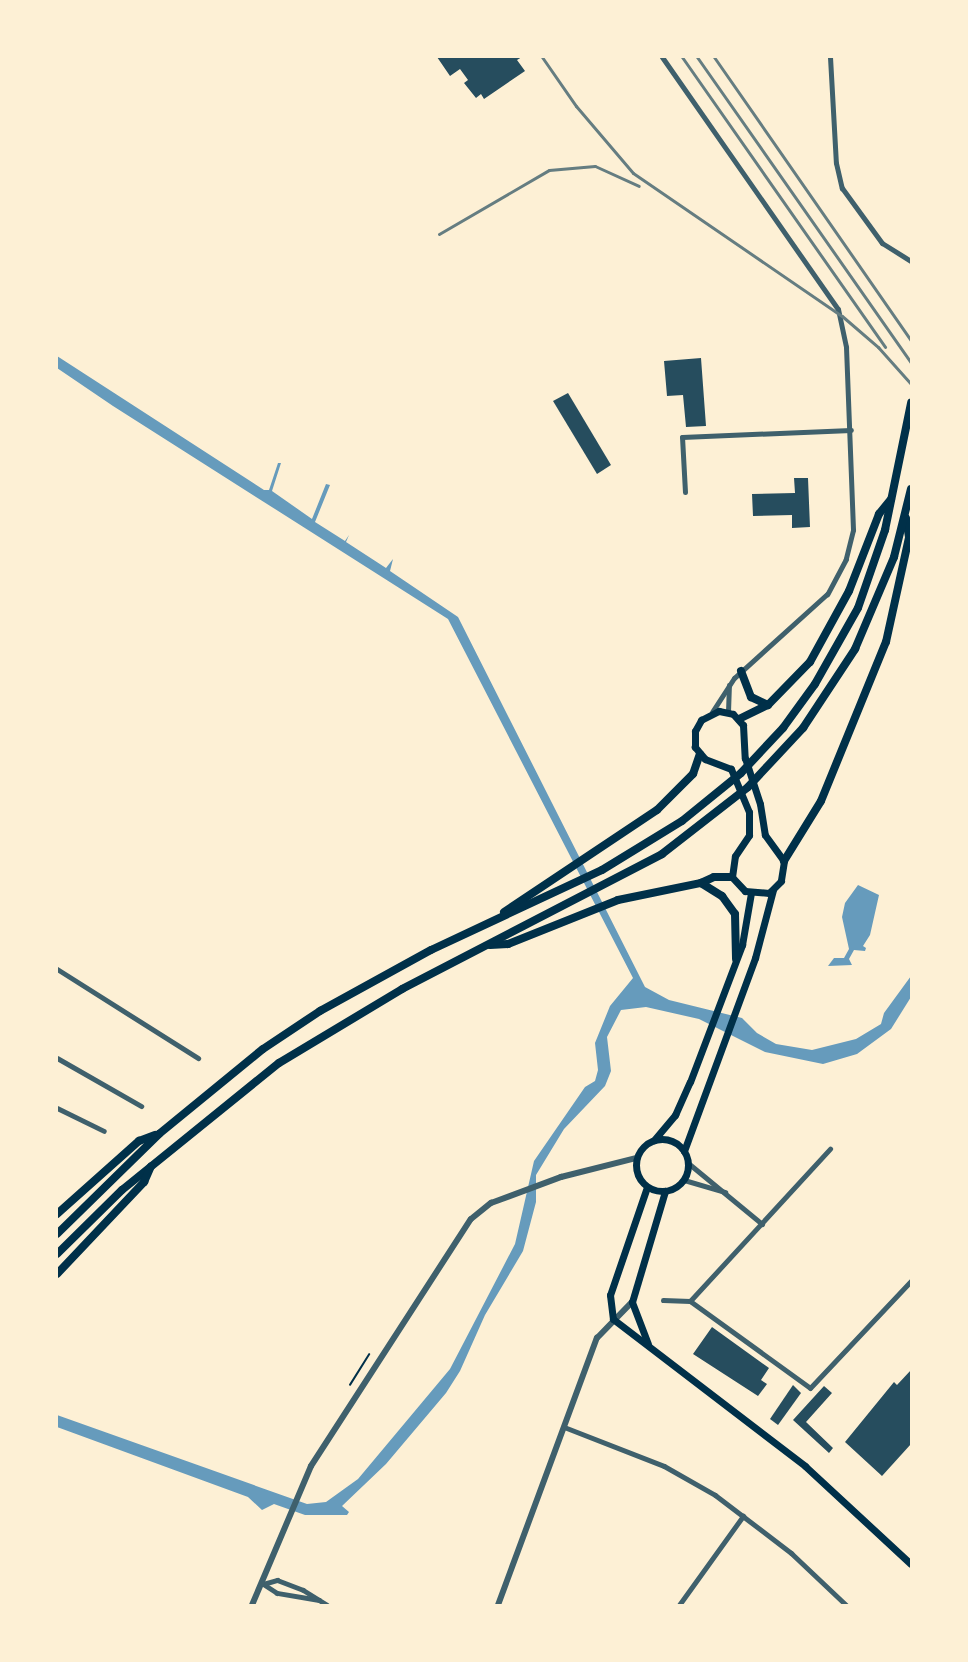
<!DOCTYPE html>
<html>
<head>
<meta charset="utf-8">
<style>
	body { margin:0 }
	#map { position:relative; width:968px; height:1662px; overflow:hidden; background:#fdf0d5; font-family:"PT Sans",sans-serif }
	div>[style] { position:absolute }
	.water>* { inset:0; background:#669bbc }
	.building>* { inset:0; background:#264d5e }
	.path>* { height:1.5px; margin:-0.75px; padding:0 0.75px; transform-origin:0.75px; border-radius:0.75px; background:#003049 }
	.minor>* { height:5px; margin:-2.5px; padding:0 2.5px; transform-origin:2.5px; border-radius:2.5px; background:#3f606c }
	.tertiary>* { height:6px; margin:-3px; padding:0 3px; transform-origin:3px; border-radius:3px; background:#3f606c }
	.secondary>* { height:7px; margin:-3.5px; padding:0 3.5px; transform-origin:3.5px; border-radius:3.5px; background:#003049 }
	.secondary>.ring { margin:-3.5px; padding:0; box-sizing:content-box; background:none; border:7px solid #003049; border-radius:50% }
	.primary>* { height:8px; margin:-4px; padding:0 4px; transform-origin:4px; border-radius:4px; background:#003049 }
	.rail>* { height:3px; margin:-1.5px; padding:0 1.5px; transform-origin:1.5px; border-radius:1.5px; background:#657d81 }
	span { translate:-50% -50%; white-space:nowrap; text-align:center; line-height:1.15; -webkit-text-stroke:4.5px #fdf0d5; paint-order:stroke }
	.frame { position:absolute; inset:0; border:58px solid #fdf0d5; pointer-events:none }
</style>
</head>
<body>
<div id="map">
	<div class="water">
		<i style="clip-path:polygon(57px 356px,264px 490px,269px 490px,278px 463px,281px 463px,272px 491px,312px 519px,326px 484px,330px 485px,315px 522px,345px 541px,349px 535px,346px 542px,386px 568px,393px 559px,390px 571px,458px 617px,645px 987px,669px 1000px,742px 1018px,757px 1033px,776px 1044px,812px 1050px,856px 1039px,881px 1024px,884px 1013px,911px 976px,911px 997px,891px 1029px,857px 1054px,823px 1064px,765px 1052px,699px 1019px,646px 1007px,621px 1010px,607px 1037px,611px 1071px,605px 1086px,564px 1129px,536px 1175px,536px 1202px,523px 1251px,485px 1315px,460px 1371px,446px 1393px,386px 1464px,342px 1506px,349px 1512px,347px 1515px,305px 1515px,274px 1504px,262px 1510px,248px 1497px,57px 1427px,57px 1415px,307px 1504px,326px 1502px,358px 1479px,450px 1369px,515px 1244px,534px 1161px,585px 1087px,595px 1081px,598px 1070px,595px 1043px,610px 1006px,633px 978px,448px 619px,113px 406px,57px 368px)"></i>
		<i style="clip-path:polygon(858px 885px,879px 895px,870px 935px,863px 946px,866px 948px,865px 951px,854px 950px,849px 959px,852px 965px,828px 966px,834px 958px,844px 958px,849px 949px,842px 917px,845px 903px)"></i>
	</div>
	<div class="building">
		<i style="clip-path:polygon(437px 57px,522px 57px,517px 60px,525px 71px,484px 99px,481px 94px,476px 98px,464px 83px,468px 80px,460px 69px,450px 76px)"></i>
		<i style="clip-path:polygon(701px 358px,706px 426px,686px 427px,683px 395px,667px 396px,664px 361px)"></i>
		<i style="clip-path:polygon(568px 393px,611px 465px,597px 474px,553px 401px)"></i>
		<i style="clip-path:polygon(794px 478px,808px 478px,810px 527px,792px 528px,792px 515px,753px 516px,752px 494px,795px 493px)"></i>
		<i style="clip-path:polygon(712px 1327px,769px 1368px,761px 1380px,767px 1384px,758px 1396px,693px 1354px)"></i>
		<i style="clip-path:polygon(911px 1370px,911px 1444px,882px 1476px,845px 1442px,894px 1382px,897px 1385px)"></i>
		<i style="clip-path:polygon(793px 1385px,801px 1393px,778px 1425px,770px 1419px)"></i>
		<i style="clip-path:polygon(824px 1386px,832px 1393px,806px 1422px,833px 1448px,829px 1453px,793px 1420px)"></i>
	</div>
	<div class="path">
		<i style="left:350px;top:1385px;width:36px;rotate:-58deg"></i>
	</div>
	<div class="minor">
		<i style="left:662px;top:57px;width:307px;rotate:55.1deg"></i>
		<i style="left:838px;top:309px;width:39px;rotate:78deg"></i>
		<i style="left:846px;top:347px;width:183px;rotate:87.8deg"></i>
		<i style="left:853px;top:530px;width:30px;rotate:104deg"></i>
		<i style="left:846px;top:559px;width:40px;rotate:118deg"></i>
		<i style="left:827px;top:594px;width:125px;rotate:137.9deg"></i>
		<i style="left:734px;top:678px;width:40px;rotate:122.9deg"></i>
		<i style="left:830px;top:57px;width:106px;rotate:86.8deg"></i>
		<i style="left:836px;top:163px;width:26px;rotate:77deg"></i>
		<i style="left:842px;top:188px;width:68px;rotate:54deg"></i>
		<i style="left:882px;top:243px;width:34px;rotate:32deg"></i>
		<i style="left:685px;top:492px;width:55px;rotate:-93.1deg"></i>
		<i style="left:682px;top:437px;width:169px;rotate:-2.4deg"></i>
		<i style="left:728px;top:712px;width:27px;rotate:-88deg"></i>
		<i style="left:57px;top:969px;width:167px;rotate:32.3deg"></i>
		<i style="left:57px;top:1058px;width:97px;rotate:29.7deg"></i>
		<i style="left:57px;top:1108px;width:52px;rotate:26.1deg"></i>
		<i style="left:688px;top:1163px;width:96px;rotate:39.5deg"></i>
		<i style="left:684px;top:1180px;width:43px;rotate:16.3deg"></i>
		<i style="left:663px;top:1300px;width:27px;rotate:2deg"></i>
		<i style="left:690px;top:1301px;width:148px;rotate:35.9deg"></i>
		<i style="left:810px;top:1388px;width:147px;rotate:-46.7deg"></i>
		<i style="left:690px;top:1301px;width:207px;rotate:-47.4deg"></i>
		<i style="left:564px;top:1427px;width:107px;rotate:21.3deg"></i>
		<i style="left:664px;top:1466px;width:59px;rotate:29.6deg"></i>
		<i style="left:715px;top:1495px;width:96px;rotate:37.3deg"></i>
		<i style="left:791px;top:1553px;width:76px;rotate:43.4deg"></i>
		<i style="left:319px;top:1600px;width:43px;rotate:-170.5deg"></i>
		<i style="left:277px;top:1593px;width:17px;rotate:-147deg"></i>
		<i style="left:263px;top:1584px;width:15px;rotate:-16deg"></i>
		<i style="left:277px;top:1580px;width:28px;rotate:21deg"></i>
		<i style="left:303px;top:1590px;width:28px;rotate:32deg"></i>
		<i style="left:679px;top:1605px;width:110px;rotate:-54.3deg"></i>
	</div>
	<div class="tertiary">
		<i style="left:252px;top:1605px;width:151px;rotate:-67deg"></i>
		<i style="left:311px;top:1466px;width:294px;rotate:-57.1deg"></i>
		<i style="left:471px;top:1219px;width:26px;rotate:-39deg"></i>
		<i style="left:491px;top:1203px;width:75px;rotate:-20.4deg"></i>
		<i style="left:561px;top:1177px;width:77px;rotate:-14.2deg"></i>
		<i style="left:498px;top:1605px;width:285px;rotate:-69.7deg"></i>
		<i style="left:597px;top:1338px;width:50px;rotate:-45.8deg"></i>
	</div>
	<div class="secondary">
		<i style="left:719px;top:711px;width:14px;rotate:12deg"></i>
		<i style="left:733px;top:714px;width:15px;rotate:48deg"></i>
		<i style="left:743px;top:725px;width:33px;rotate:87deg"></i>
		<i style="left:745px;top:758px;width:48px;rotate:71.9deg"></i>
		<i style="left:760px;top:804px;width:31px;rotate:81deg"></i>
		<i style="left:765px;top:835px;width:32px;rotate:54deg"></i>
		<i style="left:784px;top:861px;width:20px;rotate:99deg"></i>
		<i style="left:781px;top:881px;width:17px;rotate:135deg"></i>
		<i style="left:769px;top:893px;width:24px;rotate:-175deg"></i>
		<i style="left:745px;top:891px;width:19px;rotate:-133deg"></i>
		<i style="left:732px;top:877px;width:21px;rotate:-82deg"></i>
		<i style="left:735px;top:856px;width:25px;rotate:-56deg"></i>
		<i style="left:749px;top:835px;width:23px;rotate:-90deg"></i>
		<i style="left:749px;top:812px;width:47px;rotate:-112.7deg"></i>
		<i style="left:731px;top:769px;width:28px;rotate:-159deg"></i>
		<i style="left:705px;top:759px;width:16px;rotate:-130deg"></i>
		<i style="left:695px;top:747px;width:16px;rotate:-90deg"></i>
		<i style="left:695px;top:731px;width:13px;rotate:-61deg"></i>
		<i style="left:701px;top:720px;width:20px;rotate:-27deg"></i>
		<i class="ring" style="left:636px;top:1139px;width:45px;height:45px"></i>
		<i style="left:654px;top:1140px;width:33px;rotate:-50deg"></i>
		<i style="left:675px;top:1115px;width:36px;rotate:-66deg"></i>
		<i style="left:690px;top:1082px;width:147px;rotate:-69.2deg"></i>
		<i style="left:742px;top:945px;width:53px;rotate:-80.2deg"></i>
		<i style="left:684px;top:1151px;width:206px;rotate:-69.8deg"></i>
		<i style="left:755px;top:958px;width:70px;rotate:-75.2deg"></i>
		<i style="left:647px;top:1187px;width:114px;rotate:108.9deg"></i>
		<i style="left:610px;top:1295px;width:24px;rotate:83deg"></i>
		<i style="left:613px;top:1319px;width:242px;rotate:37.4deg"></i>
		<i style="left:805px;top:1466px;width:144px;rotate:42.8deg"></i>
		<i style="left:648px;top:1344px;width:45px;rotate:-110.9deg"></i>
		<i style="left:632px;top:1302px;width:116px;rotate:-73.4deg"></i>
	</div>
	<div class="primary">
		<i style="left:741px;top:671px;width:28px;rotate:69deg"></i>
		<i style="left:751px;top:697px;width:19px;rotate:25deg"></i>
		<i style="left:739px;top:719px;width:32px;rotate:-26deg"></i>
		<i style="left:768px;top:705px;width:60px;rotate:-45.7deg"></i>
		<i style="left:810px;top:662px;width:81px;rotate:-61.2deg"></i>
		<i style="left:849px;top:591px;width:83px;rotate:-68.7deg"></i>
		<i style="left:879px;top:514px;width:19px;rotate:-51deg"></i>
		<i style="left:784px;top:861px;width:70px;rotate:-58.3deg"></i>
		<i style="left:821px;top:801px;width:172px;rotate:-67.8deg"></i>
		<i style="left:886px;top:642px;width:107px;rotate:-77.6deg"></i>
		<i style="left:909px;top:537px;width:19px;rotate:-99deg"></i>
		<i style="left:701px;top:883px;width:25px;rotate:32deg"></i>
		<i style="left:722px;top:896px;width:22px;rotate:54deg"></i>
		<i style="left:735px;top:914px;width:45px;rotate:88.7deg"></i>
		<i style="left:504px;top:912px;width:184px;rotate:-33.7deg"></i>
		<i style="left:657px;top:810px;width:51px;rotate:-45deg"></i>
		<i style="left:693px;top:774px;width:21px;rotate:-71deg"></i>
		<i style="left:490px;top:945px;width:18px;rotate:-3deg"></i>
		<i style="left:508px;top:944px;width:118px;rotate:-21.8deg"></i>
		<i style="left:618px;top:900px;width:85px;rotate:-11.6deg"></i>
		<i style="left:701px;top:883px;width:14px;rotate:-25deg"></i>
		<i style="left:714px;top:877px;width:18px"></i>
		<i style="left:57px;top:1214px;width:110px;rotate:-41.7deg"></i>
		<i style="left:139px;top:1141px;width:17px;rotate:-21deg"></i>
		<i style="left:57px;top:1234px;width:143px;rotate:-44.4deg"></i>
		<i style="left:159px;top:1134px;width:134px;rotate:-39.3deg"></i>
		<i style="left:263px;top:1049px;width:69px;rotate:-33.7deg"></i>
		<i style="left:320px;top:1011px;width:127px;rotate:-28.8deg"></i>
		<i style="left:431px;top:950px;width:189px;rotate:-25.1deg"></i>
		<i style="left:602px;top:870px;width:94px;rotate:-31.5deg"></i>
		<i style="left:682px;top:821px;width:76px;rotate:-39.1deg"></i>
		<i style="left:741px;top:773px;width:62px;rotate:-47deg"></i>
		<i style="left:783px;top:728px;width:54px;rotate:-54deg"></i>
		<i style="left:815px;top:684px;width:87px;rotate:-60.5deg"></i>
		<i style="left:858px;top:608px;width:83px;rotate:-70.9deg"></i>
		<i style="left:885px;top:530px;width:130px;rotate:-78.4deg"></i>
		<i style="left:57px;top:1254px;width:91px;rotate:-44.6deg"></i>
		<i style="left:122px;top:1190px;width:202px;rotate:-39deg"></i>
		<i style="left:279px;top:1063px;width:144px;rotate:-31deg"></i>
		<i style="left:402px;top:989px;width:293px;rotate:-27.4deg"></i>
		<i style="left:662px;top:854px;width:109px;rotate:-37.9deg"></i>
		<i style="left:748px;top:787px;width:81px;rotate:-47deg"></i>
		<i style="left:803px;top:728px;width:95px;rotate:-56.6deg"></i>
		<i style="left:855px;top:649px;width:100px;rotate:-67deg"></i>
		<i style="left:894px;top:557px;width:70px;rotate:-76deg"></i>
		<i style="left:57px;top:1274px;width:127px;rotate:-46.6deg"></i>
		<i style="left:144px;top:1182px;width:17px;rotate:-66deg"></i>
	</div>
	<div class="rail">
		<i style="left:542px;top:57px;width:60px;rotate:55.2deg"></i>
		<i style="left:576px;top:106px;width:88px;rotate:49.6deg"></i>
		<i style="left:633px;top:173px;width:253px;rotate:34.4deg"></i>
		<i style="left:842px;top:316px;width:48px;rotate:40.7deg"></i>
		<i style="left:878px;top:347px;width:50px;rotate:48.3deg"></i>
		<i style="left:682px;top:57px;width:354px;rotate:55deg"></i>
		<i style="left:697px;top:57px;width:373px;rotate:55deg"></i>
		<i style="left:714px;top:57px;width:345px;rotate:55.2deg"></i>
		<i style="left:439px;top:234px;width:127px;rotate:-30.2deg"></i>
		<i style="left:549px;top:170px;width:46px;rotate:-5deg"></i>
		<i style="left:595px;top:166px;width:48px;rotate:24.4deg"></i>
	</div>
	<div class="frame"></div>
</div>
</body>
</html>
